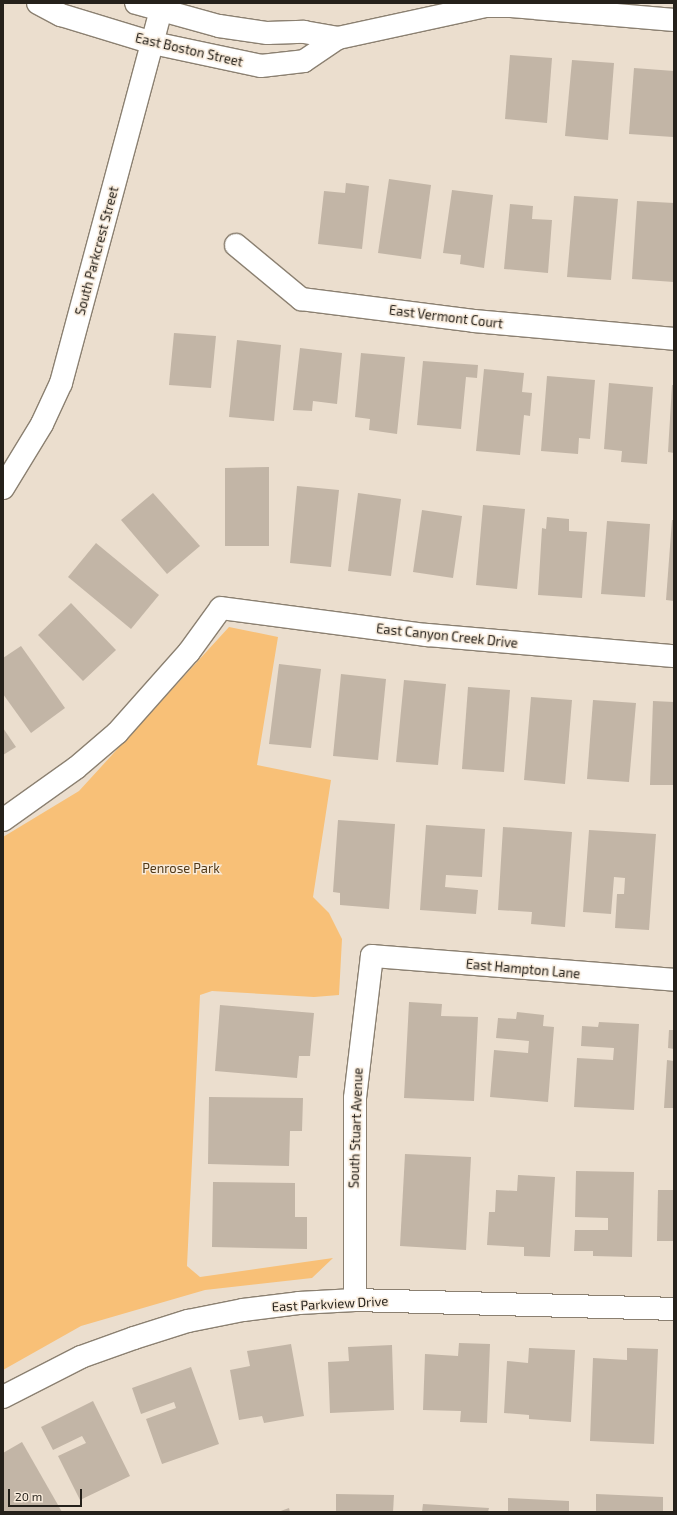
<!DOCTYPE html>
<html>
<head>
<meta charset="utf-8">
<style>
	body { margin:0 }
	#map { position:relative; width:677px; height:1515px; overflow:hidden; background:#ebdece; font-family:"Exo 2",sans-serif }
	div>[style] { position:absolute }
	.green>* { inset:0; background:#f8c077 }
	.building>* { inset:0; background:#c2b5a6 }
	.roads { filter:drop-shadow(1px 0 #8b8071) drop-shadow(-1px 0 #8b8071) drop-shadow(0 1px #8b8071) drop-shadow(0 -1px #8b8071) }
	.street>* { height:22px; margin:-11px; padding:0 11px; transform-origin:11px; border-radius:11px; background:#fff }
	.secondary>* { height:22px; margin:-11px; padding:0 11px; transform-origin:11px; border-radius:11px; background:#fff }
	span { translate:-50% -50%; white-space:nowrap; text-align:center; line-height:1.15; -webkit-text-stroke:3px #f8ebdb; paint-order:stroke }
	.street-label { font-size:13px; color:#25211b }
	.park-label { font-size:13px; color:#513918 }
	.frame { position:absolute; inset:0; border:4px solid #25211b; pointer-events:none }
	.scale { position:absolute; left:8px; top:1489px; width:74px; height:18px; box-sizing:border-box; border:2px solid #25211b; border-top:0; padding-left:5px; font-size:12px; line-height:14px; white-space:nowrap; color:#25211b; -webkit-text-stroke:3px #f8ebdb; paint-order:stroke }
</style>
</head>
<body>
<div id="map">
	<div class="green">
		<i style="clip-path:polygon(229px 627px,278px 637px,257px 765px,331px 780px,313px 897px,329px 913px,342px 939px,339px 995px,314px 997px,212px 991px,200px 995px,187px 1266px,200px 1277px,333px 1258px,312px 1278px,205px 1290px,81px 1326px,3px 1370px,3px 837px,79px 791px)"></i>
	</div>
	<div class="building">
		<i style="clip-path:polygon(510px 55px,552px 58px,547px 123px,505px 119px)"></i>
		<i style="clip-path:polygon(572px 60px,614px 63px,608px 140px,565px 136px)"></i>
		<i style="clip-path:polygon(634px 68px,674px 71px,673px 137px,629px 134px)"></i>
		<i style="clip-path:polygon(389px 179px,431px 185px,421px 259px,378px 253px)"></i>
		<i style="clip-path:polygon(346px 183px,369px 186px,362px 249px,318px 244px,324px 191px,345px 193px)"></i>
		<i style="clip-path:polygon(452px 190px,493px 195px,484px 268px,460px 264px,461px 255px,443px 253px)"></i>
		<i style="clip-path:polygon(574px 196px,618px 199px,611px 280px,567px 277px)"></i>
		<i style="clip-path:polygon(637px 201px,674px 203px,674px 282px,632px 279px)"></i>
		<i style="clip-path:polygon(510px 204px,533px 206px,532px 219px,552px 220px,548px 273px,504px 269px)"></i>
		<i style="clip-path:polygon(174px 333px,216px 336px,211px 388px,169px 385px)"></i>
		<i style="clip-path:polygon(237px 340px,281px 345px,274px 421px,229px 417px)"></i>
		<i style="clip-path:polygon(300px 348px,342px 353px,337px 404px,313px 401px,312px 411px,293px 410px)"></i>
		<i style="clip-path:polygon(361px 353px,405px 357px,397px 434px,369px 430px,370px 419px,355px 417px)"></i>
		<i style="clip-path:polygon(423px 361px,478px 365px,477px 378px,466px 377px,461px 429px,417px 425px)"></i>
		<i style="clip-path:polygon(484px 369px,524px 373px,522px 392px,532px 393px,530px 416px,524px 415px,520px 455px,476px 451px)"></i>
		<i style="clip-path:polygon(547px 376px,595px 380px,590px 439px,579px 438px,578px 454px,541px 451px)"></i>
		<i style="clip-path:polygon(609px 383px,653px 387px,647px 464px,621px 462px,622px 451px,604px 449px)"></i>
		<i style="clip-path:polygon(672px 385px,674px 385px,674px 453px,668px 452px)"></i>
		<i style="clip-path:polygon(269px 467px,269px 546px,225px 546px,225px 468px)"></i>
		<i style="clip-path:polygon(297px 486px,339px 490px,331px 567px,290px 563px)"></i>
		<i style="clip-path:polygon(153px 493px,200px 546px,167px 574px,121px 520px)"></i>
		<i style="clip-path:polygon(358px 493px,401px 499px,391px 576px,348px 571px)"></i>
		<i style="clip-path:polygon(483px 505px,525px 509px,517px 589px,476px 585px)"></i>
		<i style="clip-path:polygon(422px 510px,462px 516px,453px 578px,413px 572px)"></i>
		<i style="clip-path:polygon(547px 517px,569px 519px,569px 531px,587px 532px,582px 598px,538px 595px,542px 528px,546px 529px)"></i>
		<i style="clip-path:polygon(672px 520px,674px 520px,674px 601px,666px 600px)"></i>
		<i style="clip-path:polygon(607px 521px,650px 524px,645px 597px,601px 594px)"></i>
		<i style="clip-path:polygon(96px 543px,159px 595px,131px 629px,68px 577px)"></i>
		<i style="clip-path:polygon(71px 603px,116px 650px,83px 681px,38px 635px)"></i>
		<i style="clip-path:polygon(21px 646px,65px 708px,31px 733px,3px 694px,3px 658px)"></i>
		<i style="clip-path:polygon(279px 664px,321px 669px,311px 748px,269px 744px)"></i>
		<i style="clip-path:polygon(341px 674px,386px 679px,378px 760px,333px 756px)"></i>
		<i style="clip-path:polygon(404px 680px,446px 684px,438px 765px,396px 762px)"></i>
		<i style="clip-path:polygon(468px 687px,510px 690px,504px 772px,462px 769px)"></i>
		<i style="clip-path:polygon(531px 697px,572px 700px,565px 784px,524px 780px)"></i>
		<i style="clip-path:polygon(593px 700px,636px 703px,629px 782px,587px 779px)"></i>
		<i style="clip-path:polygon(653px 701px,674px 702px,674px 785px,650px 785px)"></i>
		<i style="clip-path:polygon(3px 728px,16px 747px,3px 755px)"></i>
		<i style="clip-path:polygon(338px 820px,395px 824px,389px 909px,340px 905px,340px 893px,333px 892px)"></i>
		<i style="clip-path:polygon(426px 825px,485px 829px,482px 877px,446px 875px,445px 887px,478px 890px,476px 914px,420px 910px)"></i>
		<i style="clip-path:polygon(503px 827px,572px 832px,565px 927px,531px 924px,532px 912px,498px 910px)"></i>
		<i style="clip-path:polygon(589px 830px,656px 834px,649px 930px,615px 928px,617px 894px,624px 894px,625px 878px,614px 877px,611px 914px,583px 912px)"></i>
		<i style="clip-path:polygon(409px 1002px,442px 1004px,441px 1016px,478px 1017px,474px 1101px,404px 1098px)"></i>
		<i style="clip-path:polygon(220px 1005px,314px 1013px,310px 1056px,299px 1056px,297px 1078px,215px 1071px)"></i>
		<i style="clip-path:polygon(517px 1012px,544px 1015px,543px 1026px,554px 1027px,548px 1102px,490px 1097px,494px 1050px,528px 1053px,529px 1041px,496px 1038px,498px 1018px,516px 1019px)"></i>
		<i style="clip-path:polygon(599px 1022px,639px 1024px,634px 1110px,574px 1107px,577px 1058px,613px 1060px,614px 1048px,581px 1046px,582px 1026px,598px 1027px)"></i>
		<i style="clip-path:polygon(669px 1030px,674px 1030px,674px 1049px,668px 1048px)"></i>
		<i style="clip-path:polygon(667px 1060px,674px 1061px,674px 1108px,664px 1108px)"></i>
		<i style="clip-path:polygon(209px 1097px,303px 1098px,302px 1131px,290px 1131px,289px 1166px,208px 1164px)"></i>
		<i style="clip-path:polygon(405px 1154px,471px 1157px,466px 1250px,400px 1246px)"></i>
		<i style="clip-path:polygon(576px 1171px,634px 1172px,632px 1257px,593px 1256px,593px 1251px,574px 1251px,575px 1230px,608px 1230px,608px 1218px,575px 1217px)"></i>
		<i style="clip-path:polygon(518px 1175px,555px 1177px,550px 1257px,524px 1256px,524px 1247px,487px 1245px,489px 1212px,495px 1212px,496px 1190px,517px 1191px)"></i>
		<i style="clip-path:polygon(213px 1182px,295px 1183px,295px 1217px,307px 1217px,307px 1249px,212px 1247px)"></i>
		<i style="clip-path:polygon(658px 1190px,674px 1190px,674px 1241px,657px 1241px)"></i>
		<i style="clip-path:polygon(459px 1343px,490px 1344px,487px 1423px,460px 1422px,461px 1411px,423px 1410px,425px 1354px,458px 1356px)"></i>
		<i style="clip-path:polygon(291px 1344px,304px 1416px,264px 1423px,262px 1416px,239px 1420px,230px 1370px,250px 1366px,247px 1351px)"></i>
		<i style="clip-path:polygon(392px 1345px,394px 1410px,330px 1413px,328px 1362px,349px 1361px,348px 1347px)"></i>
		<i style="clip-path:polygon(529px 1348px,575px 1350px,571px 1422px,529px 1419px,529px 1415px,504px 1413px,507px 1361px,528px 1363px)"></i>
		<i style="clip-path:polygon(627px 1348px,658px 1349px,654px 1444px,590px 1441px,593px 1358px,627px 1360px)"></i>
		<i style="clip-path:polygon(191px 1367px,219px 1444px,162px 1464px,146px 1419px,176px 1408px,174px 1402px,141px 1414px,132px 1388px)"></i>
		<i style="clip-path:polygon(93px 1401px,130px 1476px,80px 1500px,58px 1456px,86px 1443px,82px 1436px,53px 1450px,41px 1427px)"></i>
		<i style="clip-path:polygon(22px 1442px,62px 1512px,3px 1512px,3px 1453px)"></i>
		<i style="clip-path:polygon(336px 1494px,394px 1495px,393px 1512px,336px 1512px)"></i>
		<i style="clip-path:polygon(596px 1494px,663px 1497px,663px 1512px,596px 1512px)"></i>
		<i style="clip-path:polygon(508px 1498px,569px 1501px,569px 1512px,508px 1512px)"></i>
		<i style="clip-path:polygon(423px 1504px,489px 1508px,488px 1512px,422px 1512px)"></i>
		<i style="clip-path:polygon(289px 1508px,290px 1512px,278px 1512px)"></i>
	</div>
	<div class="roads">
		<div class="street">
			<i style="left:38px;top:3px;width:26px;rotate:28deg"></i>
			<i style="left:61px;top:15px;width:96px;rotate:16.9deg"></i>
			<i style="left:153px;top:43px;width:110px;rotate:12deg"></i>
			<i style="left:261px;top:66px;width:43px;rotate:-6.6deg"></i>
			<i style="left:304px;top:61px;width:41px;rotate:-34.1deg"></i>
			<i style="left:338px;top:38px;width:151px;rotate:-12.2deg"></i>
			<i style="left:486px;top:6px;width:25px"></i>
			<i style="left:511px;top:6px;width:164px;rotate:4.9deg"></i>
			<i style="left:136px;top:3px;width:86px;rotate:15.5deg"></i>
			<i style="left:219px;top:26px;width:49px;rotate:8.3deg"></i>
			<i style="left:267px;top:33px;width:37px;rotate:-2deg"></i>
			<i style="left:304px;top:32px;width:35px;rotate:10deg"></i>
			<i style="left:236px;top:245px;width:85px;rotate:39.7deg"></i>
			<i style="left:301px;top:299px;width:174px;rotate:7.2deg"></i>
			<i style="left:474px;top:321px;width:201px;rotate:5.1deg"></i>
			<i style="left:3px;top:820px;width:90px;rotate:-35.5deg"></i>
			<i style="left:76px;top:768px;width:54px;rotate:-40.5deg"></i>
			<i style="left:117px;top:733px;width:108px;rotate:-48.4deg"></i>
			<i style="left:189px;top:652px;width:54px;rotate:-54deg"></i>
			<i style="left:221px;top:608px;width:208px;rotate:7.5deg"></i>
			<i style="left:427px;top:635px;width:248px;rotate:4.9deg"></i>
			<i style="left:355px;top:1300px;width:202px;rotate:-90deg"></i>
			<i style="left:355px;top:1098px;width:143px;rotate:-83.2deg"></i>
			<i style="left:372px;top:956px;width:303px;rotate:4.5deg"></i>
			<i style="left:3px;top:1397px;width:88px;rotate:-27.1deg"></i>
			<i style="left:81px;top:1357px;width:56px;rotate:-19.7deg"></i>
			<i style="left:134px;top:1338px;width:57px;rotate:-17.5deg"></i>
			<i style="left:188px;top:1321px;width:56px;rotate:-11.3deg"></i>
			<i style="left:243px;top:1310px;width:56px;rotate:-7.1deg"></i>
			<i style="left:299px;top:1303px;width:56px;rotate:-3.1deg"></i>
			<i style="left:355px;top:1300px;width:319px;rotate:1.6deg"></i>
		</div>
		<div class="secondary">
			<i style="left:3px;top:488px;width:75px;rotate:-58.6deg"></i>
			<i style="left:42px;top:424px;width:45px;rotate:-65.1deg"></i>
			<i style="left:61px;top:383px;width:393px;rotate:-75deg"></i>
		</div>
	</div>
	<div class="street-label">
		<span style="left:189px;top:50px;rotate:13deg">East Boston Street</span>
		<span style="left:97px;top:251px;rotate:-75deg">South Parkcrest Street</span>
		<span style="left:446px;top:317px;rotate:7deg">East Vermont Court</span>
		<span style="left:447px;top:636px;rotate:6deg">East Canyon Creek Drive</span>
		<span style="left:523px;top:969px;rotate:5deg">East Hampton Lane</span>
		<span style="left:356px;top:1128px;rotate:-88deg">South Stuart Avenue</span>
		<span style="left:330px;top:1304px;rotate:-3deg">East Parkview Drive</span>
	</div>
	<div class="park-label">
		<span style="left:181px;top:868px">Penrose Park</span>
	</div>
	<div class="frame"></div>
	<div class="scale">20 m</div>
</div>
</body>
</html>
